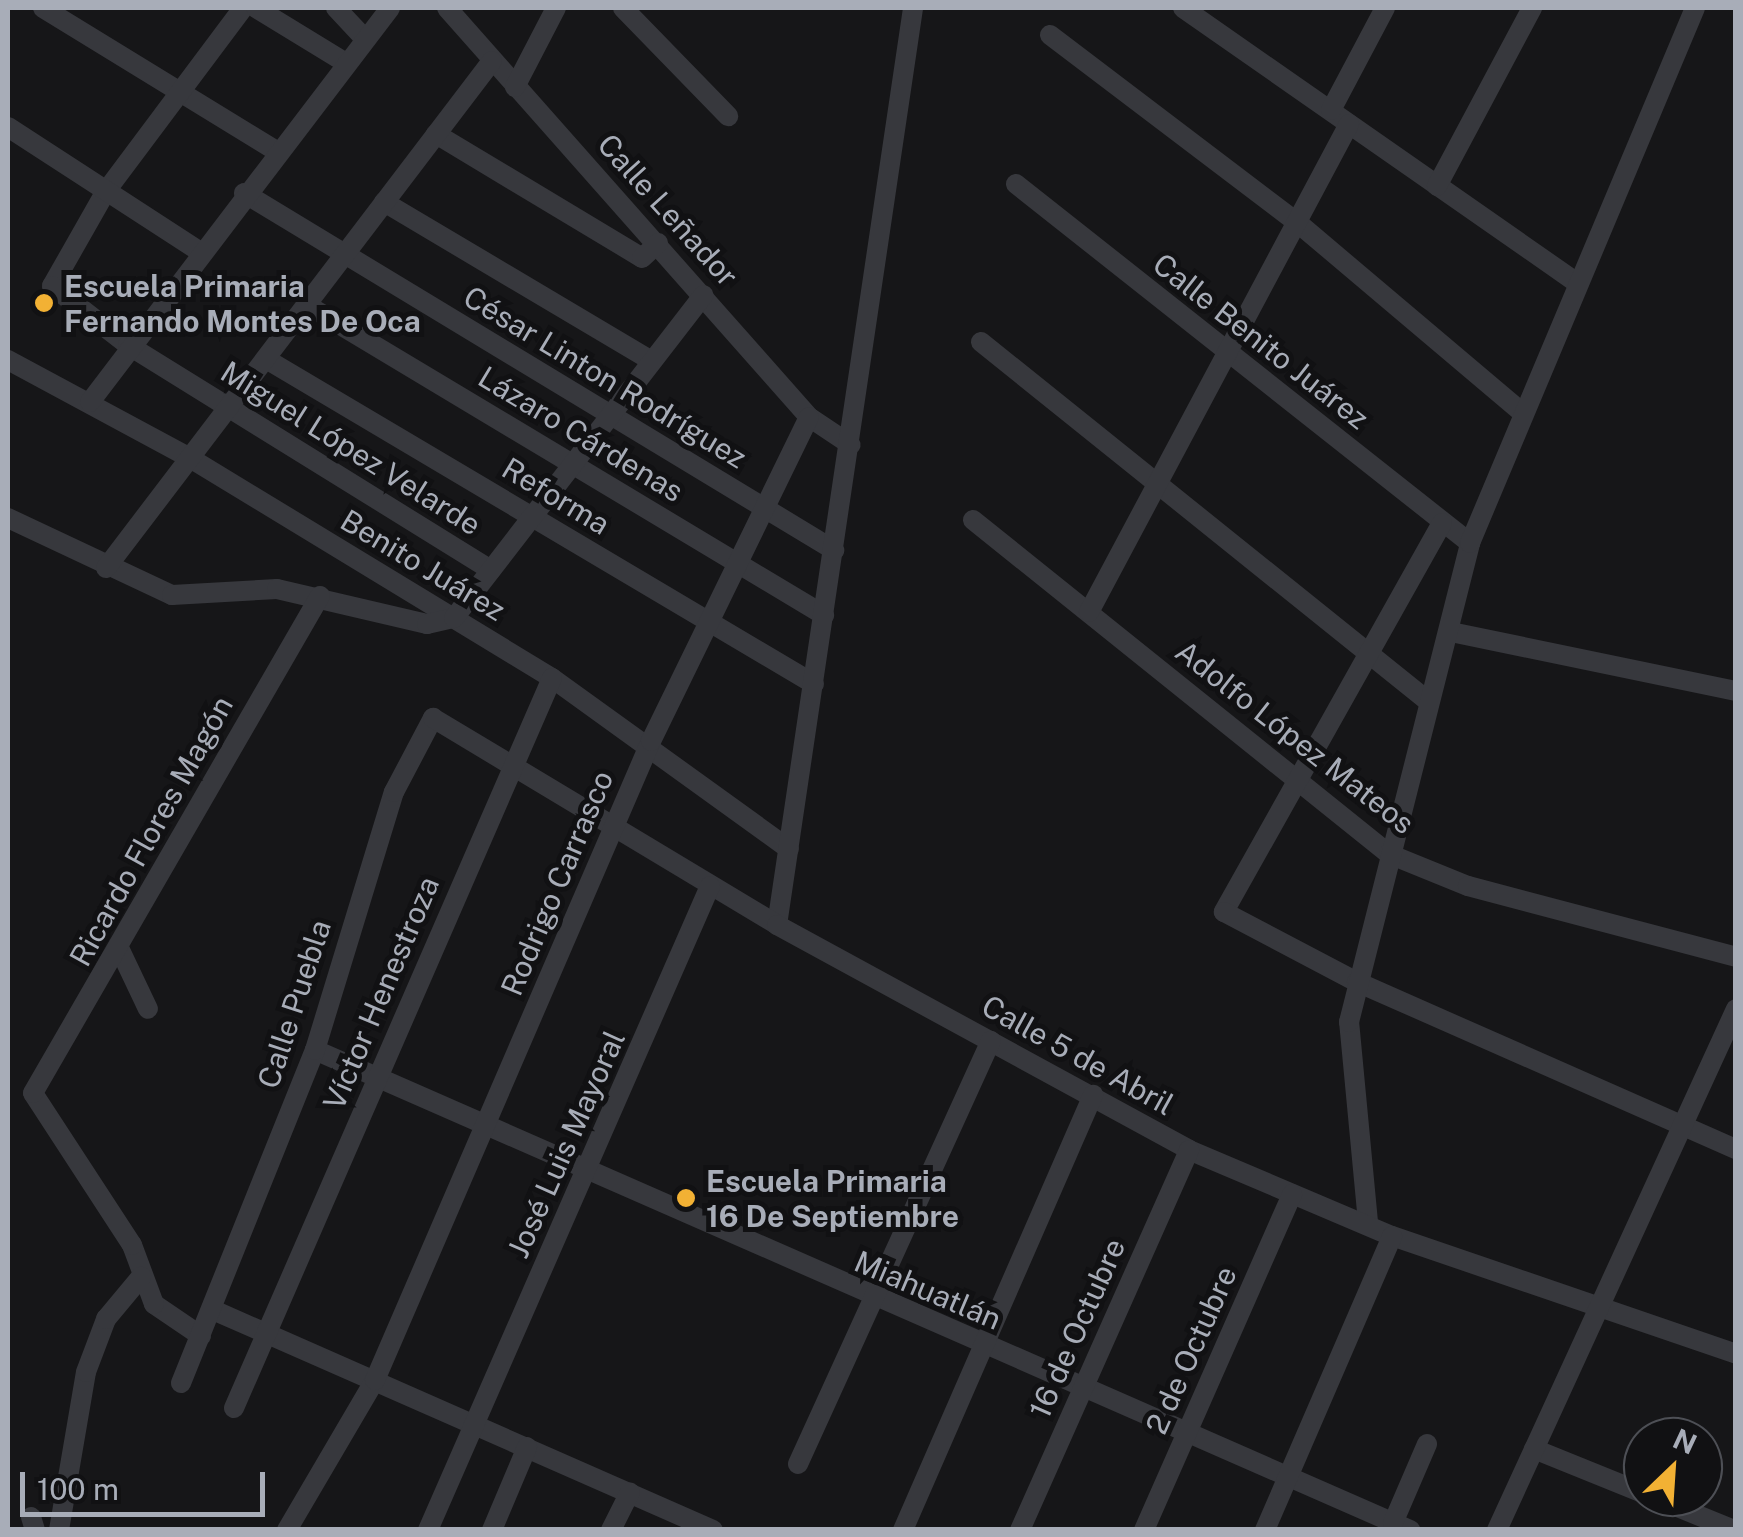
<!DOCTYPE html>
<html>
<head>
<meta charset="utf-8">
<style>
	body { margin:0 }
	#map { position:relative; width:1743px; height:1537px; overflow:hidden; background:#161618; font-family:"Public Sans",sans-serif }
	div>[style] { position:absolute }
	.minor>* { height:20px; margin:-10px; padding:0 10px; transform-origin:10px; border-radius:10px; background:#37383d }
	.dots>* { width:28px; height:28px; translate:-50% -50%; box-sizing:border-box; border:5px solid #111113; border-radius:50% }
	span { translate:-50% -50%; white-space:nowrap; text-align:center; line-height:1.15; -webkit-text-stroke:10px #111113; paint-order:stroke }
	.street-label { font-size:30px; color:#a8adb8 }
	.poi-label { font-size:30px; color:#a8adb8; font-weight:700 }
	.left { translate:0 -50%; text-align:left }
	.frame { position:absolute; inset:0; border:10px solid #a8adb8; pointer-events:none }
	.north { position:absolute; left:1623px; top:1417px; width:100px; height:100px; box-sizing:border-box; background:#111113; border:2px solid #4d4f55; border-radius:50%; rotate:25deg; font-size:28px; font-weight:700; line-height:40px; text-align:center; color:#a8adb8 }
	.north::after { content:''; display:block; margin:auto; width:35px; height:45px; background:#f2b134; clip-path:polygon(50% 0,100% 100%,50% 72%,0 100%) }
	.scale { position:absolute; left:20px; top:1472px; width:245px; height:45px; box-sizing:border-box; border:5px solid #a8adb8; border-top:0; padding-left:12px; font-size:30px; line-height:35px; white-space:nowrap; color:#a8adb8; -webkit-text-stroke:8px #111113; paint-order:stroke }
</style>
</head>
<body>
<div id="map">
	<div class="minor">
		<i style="left:43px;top:8px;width:273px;rotate:31.5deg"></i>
		<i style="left:243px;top:8px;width:229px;rotate:126.8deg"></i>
		<i style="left:106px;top:191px;width:109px;rotate:119.6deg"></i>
		<i style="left:52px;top:286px;width:96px;rotate:37.8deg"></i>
		<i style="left:128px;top:345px;width:427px;rotate:31.8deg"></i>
		<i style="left:256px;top:8px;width:105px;rotate:31.4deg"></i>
		<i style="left:336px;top:8px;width:42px;rotate:46.9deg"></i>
		<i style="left:447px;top:8px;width:546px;rotate:48.49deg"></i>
		<i style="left:809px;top:417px;width:50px;rotate:33.7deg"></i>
		<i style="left:623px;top:8px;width:151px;rotate:45.8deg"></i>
		<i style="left:1183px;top:8px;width:478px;rotate:34.9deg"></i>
		<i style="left:1050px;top:35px;width:311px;rotate:37.2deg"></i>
		<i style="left:1298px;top:223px;width:289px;rotate:40.2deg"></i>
		<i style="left:515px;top:87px;width:89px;rotate:-62.6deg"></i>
		<i style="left:1331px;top:110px;width:115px;rotate:-62.1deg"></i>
		<i style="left:8px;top:127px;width:228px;rotate:33deg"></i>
		<i style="left:436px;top:134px;width:240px;rotate:31deg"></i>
		<i style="left:642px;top:258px;width:22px;rotate:-43deg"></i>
		<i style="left:1016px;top:184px;width:579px;rotate:38.34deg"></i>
		<i style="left:1437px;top:186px;width:202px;rotate:-61.9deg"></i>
		<i style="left:244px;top:193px;width:690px;rotate:31.18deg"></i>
		<i style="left:384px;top:202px;width:309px;rotate:30.7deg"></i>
		<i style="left:307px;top:305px;width:603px;rotate:30.95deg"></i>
		<i style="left:981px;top:342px;width:575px;rotate:38.78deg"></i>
		<i style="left:266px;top:359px;width:637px;rotate:30.67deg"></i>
		<i style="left:8px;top:360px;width:207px;rotate:28.3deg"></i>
		<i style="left:190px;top:458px;width:424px;rotate:31.3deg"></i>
		<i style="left:552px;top:678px;width:292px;rotate:35.8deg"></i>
		<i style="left:90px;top:402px;width:495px;rotate:-52.7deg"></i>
		<i style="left:8px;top:518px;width:181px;rotate:25.2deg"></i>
		<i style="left:172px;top:595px;width:105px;rotate:-3.3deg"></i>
		<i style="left:277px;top:589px;width:154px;rotate:13.1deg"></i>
		<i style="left:427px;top:624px;width:28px;rotate:-13deg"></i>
		<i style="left:973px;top:520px;width:533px;rotate:38.76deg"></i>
		<i style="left:1389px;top:854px;width:85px;rotate:22.1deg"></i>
		<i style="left:1468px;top:886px;width:277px;rotate:14.8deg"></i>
		<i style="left:1442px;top:523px;width:446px;rotate:119.3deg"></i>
		<i style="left:1224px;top:912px;width:150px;rotate:27.8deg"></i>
		<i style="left:1357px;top:982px;width:414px;rotate:23.8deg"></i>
		<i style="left:106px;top:568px;width:637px;rotate:-52.72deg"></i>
		<i style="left:1089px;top:612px;width:553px;rotate:-61.95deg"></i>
		<i style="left:454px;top:618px;width:408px;rotate:-52.3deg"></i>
		<i style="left:1451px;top:632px;width:291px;rotate:11.7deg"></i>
		<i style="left:777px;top:925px;width:927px;rotate:-81.56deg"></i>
		<i style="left:120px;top:950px;width:65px;rotate:64.6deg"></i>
		<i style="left:315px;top:1050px;width:1196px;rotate:23.67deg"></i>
		<i style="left:1368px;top:1222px;width:201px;rotate:-95.4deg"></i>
		<i style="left:1349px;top:1022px;width:494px;rotate:-75.8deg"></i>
		<i style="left:1470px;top:543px;width:580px;rotate:-67.19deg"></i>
		<i style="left:213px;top:1310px;width:546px;rotate:23.75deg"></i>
		<i style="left:201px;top:1336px;width:57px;rotate:-145.8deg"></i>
		<i style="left:154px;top:1304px;width:63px;rotate:-110.4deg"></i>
		<i style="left:132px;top:1245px;width:181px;rotate:-123.1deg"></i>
		<i style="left:33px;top:1093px;width:574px;rotate:-60deg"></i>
		<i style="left:181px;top:1383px;width:359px;rotate:-68.1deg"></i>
		<i style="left:315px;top:1050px;width:270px;rotate:-73deg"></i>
		<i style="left:394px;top:792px;width:84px;rotate:-62.2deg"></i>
		<i style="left:433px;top:718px;width:401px;rotate:31deg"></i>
		<i style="left:777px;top:925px;width:469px;rotate:28.6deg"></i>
		<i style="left:1189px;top:1150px;width:220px;rotate:23deg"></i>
		<i style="left:1392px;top:1236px;width:364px;rotate:18.9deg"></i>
		<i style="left:234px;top:1408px;width:796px;rotate:-66.46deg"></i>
		<i style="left:1534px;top:1449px;width:118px;rotate:22deg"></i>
		<i style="left:798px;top:1464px;width:465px;rotate:-65.5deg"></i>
		<i style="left:1653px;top:1497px;width:87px;rotate:22.2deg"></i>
		<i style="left:31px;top:1517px;width:14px;rotate:73deg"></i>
		<i style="left:1393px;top:1523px;width:86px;rotate:-66.7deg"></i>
		<i style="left:59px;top:1530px;width:160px;rotate:-80.3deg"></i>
		<i style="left:86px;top:1372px;width:57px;rotate:-69.3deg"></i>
		<i style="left:106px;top:1319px;width:55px;rotate:-50.2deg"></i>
		<i style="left:287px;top:1530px;width:174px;rotate:-59.6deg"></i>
		<i style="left:375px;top:1380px;width:696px;rotate:-66.64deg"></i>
		<i style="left:651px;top:741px;width:360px;rotate:-64deg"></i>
		<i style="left:428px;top:1530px;width:703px;rotate:-66.35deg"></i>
		<i style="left:492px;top:1530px;width:90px;rotate:-67.1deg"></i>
		<i style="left:611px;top:1530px;width:42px;rotate:-63.4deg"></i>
		<i style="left:903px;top:1530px;width:475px;rotate:-66.4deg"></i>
		<i style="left:1020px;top:1530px;width:416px;rotate:-66deg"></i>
		<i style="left:1144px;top:1530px;width:367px;rotate:-66.2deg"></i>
		<i style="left:1265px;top:1530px;width:320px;rotate:-66.6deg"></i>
		<i style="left:1497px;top:1530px;width:573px;rotate:-65.36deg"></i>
	</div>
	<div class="dots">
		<i style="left:44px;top:303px;background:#f2b134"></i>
		<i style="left:686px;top:1198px;background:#f2b134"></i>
	</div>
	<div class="street-label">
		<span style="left:668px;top:210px;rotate:48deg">Calle Leñador</span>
		<span style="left:1261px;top:341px;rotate:38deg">Calle Benito Juárez</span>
		<span style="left:605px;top:377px;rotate:31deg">César Linton Rodríguez</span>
		<span style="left:581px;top:434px;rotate:31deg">Lázaro Cárdenas</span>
		<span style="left:351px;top:448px;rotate:32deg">Miguel López Velarde</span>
		<span style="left:556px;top:496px;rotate:31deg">Reforma</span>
		<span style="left:423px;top:565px;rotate:31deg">Benito Juárez</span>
		<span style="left:1295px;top:737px;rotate:38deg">Adolfo López Mateos</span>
		<span style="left:151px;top:831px;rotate:-61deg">Ricardo Flores Magón</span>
		<span style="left:557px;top:883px;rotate:-67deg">Rodrigo Carrasco</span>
		<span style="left:381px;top:993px;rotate:-67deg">Víctor Henestroza</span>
		<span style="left:294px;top:1004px;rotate:-72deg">Calle Puebla</span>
		<span style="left:1078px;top:1055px;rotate:29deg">Calle 5 de Abril</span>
		<span style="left:566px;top:1144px;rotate:-66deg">José Luis Mayoral</span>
		<span style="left:928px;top:1290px;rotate:23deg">Miahuatlán</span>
		<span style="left:1077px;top:1328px;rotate:-66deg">16 de Octubre</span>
		<span style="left:1191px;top:1350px;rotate:-66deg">2 de Octubre</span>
	</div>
	<div class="poi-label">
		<span class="left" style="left:64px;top:303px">Escuela Primaria<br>Fernando Montes De Oca</span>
		<span class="left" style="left:706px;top:1198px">Escuela Primaria<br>16 De Septiembre</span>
	</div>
	<div class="frame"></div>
	<div class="north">N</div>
	<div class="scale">100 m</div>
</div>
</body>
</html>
